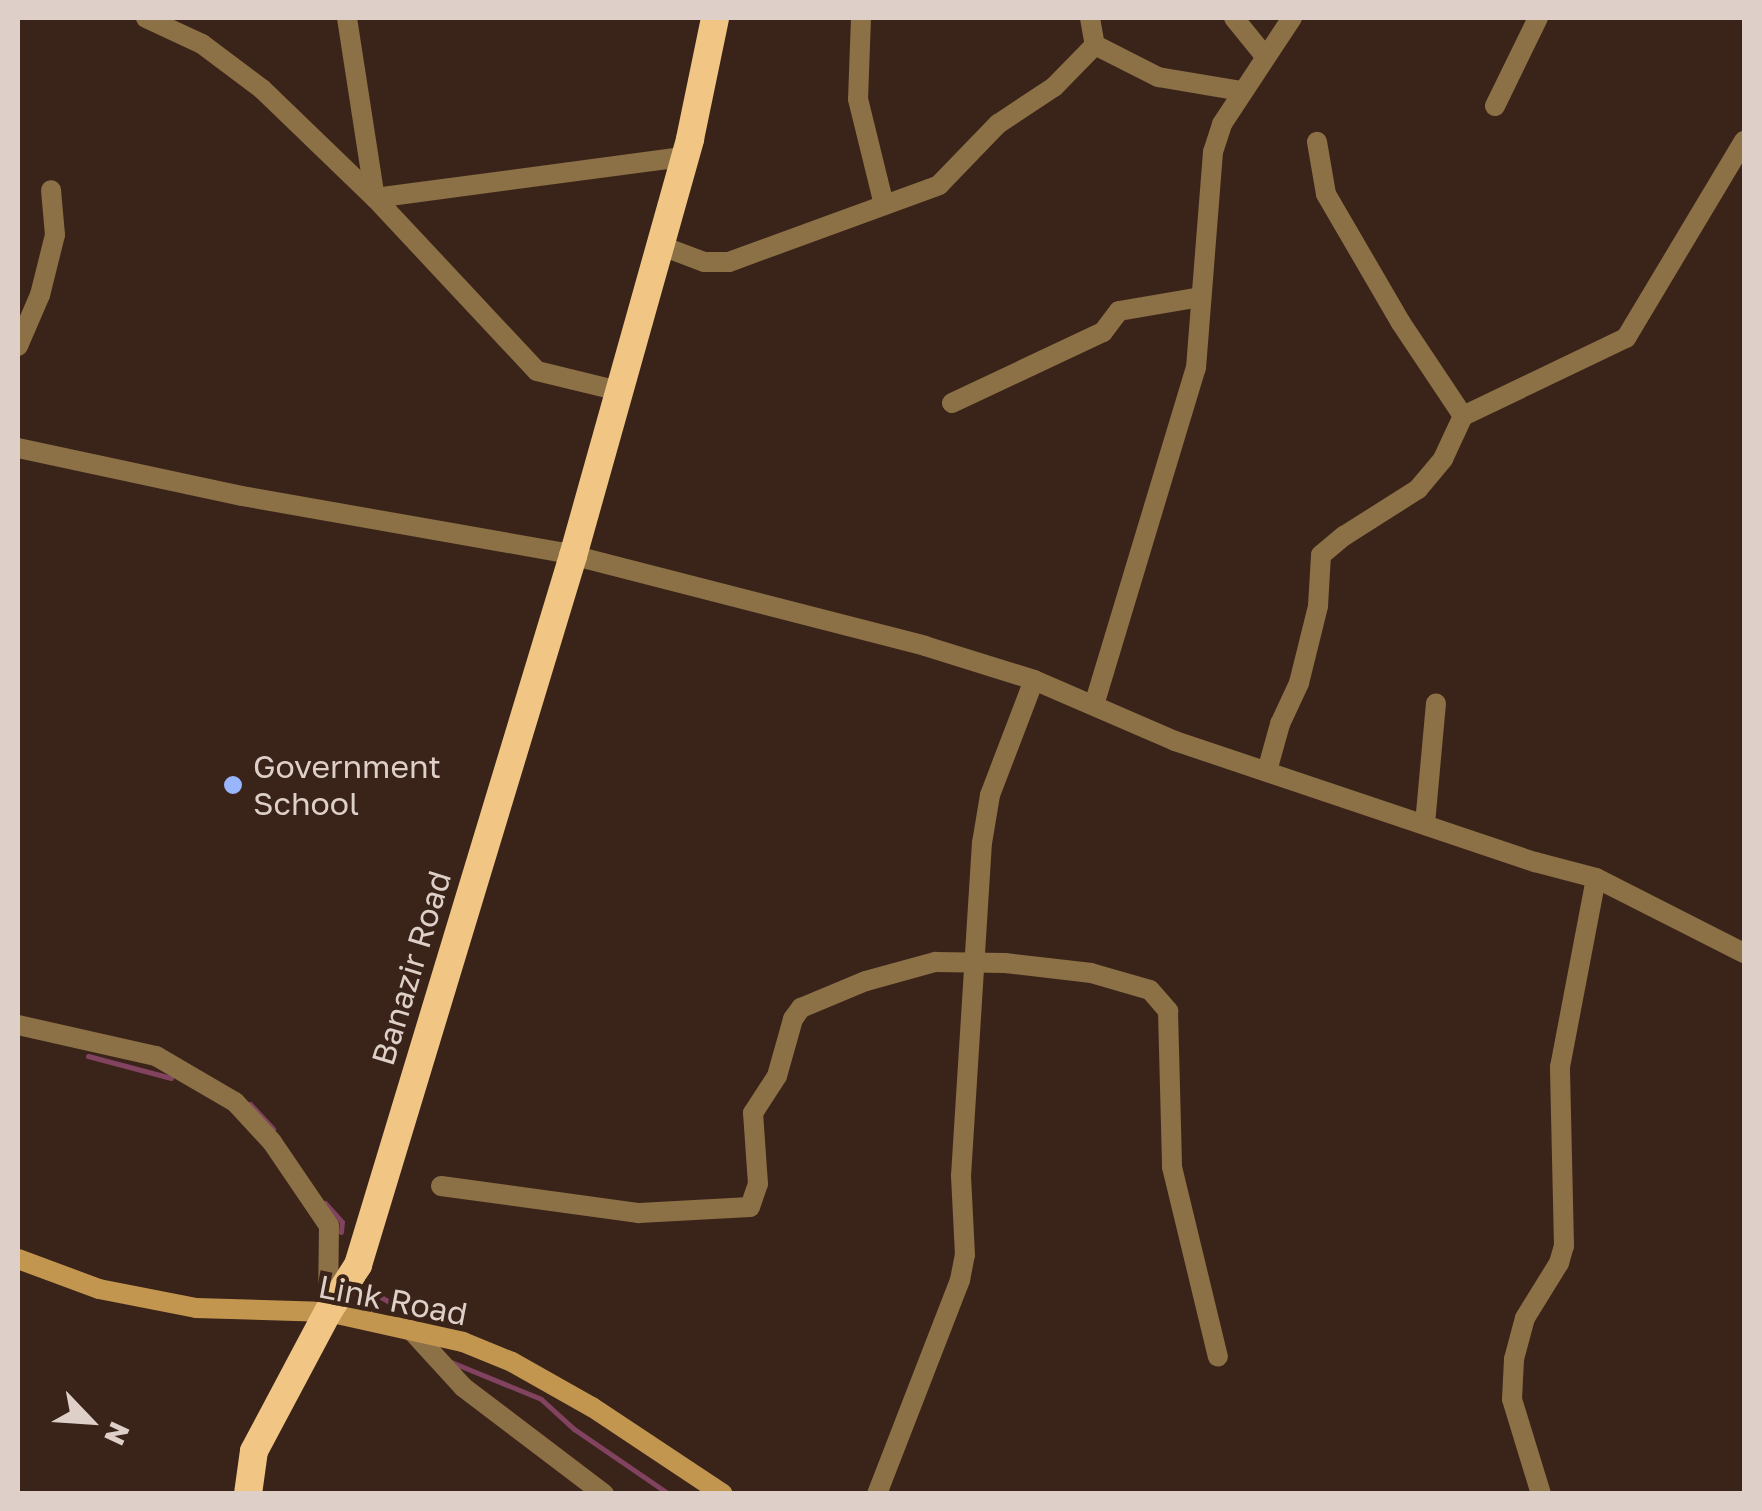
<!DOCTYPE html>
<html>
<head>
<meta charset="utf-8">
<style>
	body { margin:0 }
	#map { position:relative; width:1762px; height:1511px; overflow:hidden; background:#3a2419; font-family:"Golos Text",sans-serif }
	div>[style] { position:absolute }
	.stream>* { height:5px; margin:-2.5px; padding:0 2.5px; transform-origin:2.5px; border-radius:2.5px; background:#814360 }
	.minor>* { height:20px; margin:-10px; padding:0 10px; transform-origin:10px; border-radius:10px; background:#8c7046 }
	.tertiary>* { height:20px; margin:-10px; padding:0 10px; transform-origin:10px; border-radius:10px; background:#8c7046 }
	.secondary>* { height:20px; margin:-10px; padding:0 10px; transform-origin:10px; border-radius:10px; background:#c39650 }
	.trunk>* { height:28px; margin:-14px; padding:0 14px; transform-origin:14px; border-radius:14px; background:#f1c684 }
	.dots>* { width:28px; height:28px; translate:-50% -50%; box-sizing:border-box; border:5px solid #3a2419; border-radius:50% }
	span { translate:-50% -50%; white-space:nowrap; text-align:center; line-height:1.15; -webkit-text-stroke:9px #3a2419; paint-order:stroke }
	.poi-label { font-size:32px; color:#ded0c8 }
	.left { translate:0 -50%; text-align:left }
	.street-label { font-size:32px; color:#ded0c8 }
	.frame { position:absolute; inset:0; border:20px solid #ded0c8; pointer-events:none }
	.north { position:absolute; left:40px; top:1371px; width:100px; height:100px; -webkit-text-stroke:8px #3a2419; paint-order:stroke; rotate:115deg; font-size:28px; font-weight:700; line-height:40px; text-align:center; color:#ded0c8 }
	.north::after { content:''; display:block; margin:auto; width:35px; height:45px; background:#ded0c8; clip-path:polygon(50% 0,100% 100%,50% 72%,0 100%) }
</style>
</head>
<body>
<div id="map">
	<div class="stream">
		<i style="left:88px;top:1056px;width:86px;rotate:14.8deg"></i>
		<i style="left:250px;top:1104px;width:34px;rotate:47deg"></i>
		<i style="left:325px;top:1203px;width:25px;rotate:48deg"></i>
		<i style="left:342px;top:1222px;width:10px;rotate:96deg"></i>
		<i style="left:372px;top:1292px;width:46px;rotate:29.9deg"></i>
		<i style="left:451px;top:1362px;width:97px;rotate:22.3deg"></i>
		<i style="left:541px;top:1399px;width:45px;rotate:42.3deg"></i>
		<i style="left:574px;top:1429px;width:115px;rotate:34.4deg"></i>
	</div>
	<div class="minor">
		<i style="left:146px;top:18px;width:62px;rotate:24.9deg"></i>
		<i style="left:202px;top:44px;width:75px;rotate:36.9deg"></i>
		<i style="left:262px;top:89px;width:157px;rotate:44deg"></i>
		<i style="left:375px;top:198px;width:237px;rotate:46.9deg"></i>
		<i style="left:537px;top:371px;width:84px;rotate:13.7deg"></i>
		<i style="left:347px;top:18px;width:182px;rotate:81.2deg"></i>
		<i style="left:375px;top:198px;width:312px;rotate:-7.6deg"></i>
		<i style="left:861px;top:18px;width:81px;rotate:92.1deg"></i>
		<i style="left:858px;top:99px;width:109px;rotate:76.2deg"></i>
		<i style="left:1090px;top:18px;width:27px;rotate:80deg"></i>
		<i style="left:1095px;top:45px;width:71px;rotate:26.9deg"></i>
		<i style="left:1158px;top:77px;width:85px;rotate:9.5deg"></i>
		<i style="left:1234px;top:18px;width:48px;rotate:51deg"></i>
		<i style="left:1495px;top:106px;width:98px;rotate:-64deg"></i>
		<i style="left:659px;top:245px;width:48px;rotate:20.7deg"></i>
		<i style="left:704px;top:262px;width:25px"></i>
		<i style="left:729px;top:262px;width:224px;rotate:-20.1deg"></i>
		<i style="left:939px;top:185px;width:85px;rotate:-46deg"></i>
		<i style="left:998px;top:124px;width:67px;rotate:-33.5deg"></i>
		<i style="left:1054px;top:87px;width:59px;rotate:-45.7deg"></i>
		<i style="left:18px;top:346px;width:56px;rotate:-66.7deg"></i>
		<i style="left:40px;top:295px;width:62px;rotate:-76deg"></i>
		<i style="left:55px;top:235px;width:45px;rotate:-95.1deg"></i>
		<i style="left:952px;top:403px;width:167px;rotate:-25.2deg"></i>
		<i style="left:1103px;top:332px;width:26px;rotate:-53deg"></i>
		<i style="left:1119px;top:311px;width:83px;rotate:-9.7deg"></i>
		<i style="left:1463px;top:416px;width:181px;rotate:-25.6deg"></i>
		<i style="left:1626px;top:338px;width:230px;rotate:-59.1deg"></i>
		<i style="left:1094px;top:705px;width:352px;rotate:-73.2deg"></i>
		<i style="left:1196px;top:368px;width:217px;rotate:-85.5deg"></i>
		<i style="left:1213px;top:152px;width:29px;rotate:-72deg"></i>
		<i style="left:1222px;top:124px;width:127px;rotate:-56.6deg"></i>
		<i style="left:1267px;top:771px;width:49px;rotate:-74.5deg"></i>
		<i style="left:1280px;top:724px;width:45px;rotate:-65.1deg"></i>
		<i style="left:1299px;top:683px;width:79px;rotate:-76.1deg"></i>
		<i style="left:1318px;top:606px;width:51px;rotate:-86.6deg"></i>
		<i style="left:1321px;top:555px;width:30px;rotate:-40deg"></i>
		<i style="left:1344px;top:536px;width:88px;rotate:-32.4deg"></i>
		<i style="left:1418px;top:489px;width:39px;rotate:-50deg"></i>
		<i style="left:1443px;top:459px;width:47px;rotate:-65.1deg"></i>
		<i style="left:1463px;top:416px;width:112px;rotate:-123.7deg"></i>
		<i style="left:1401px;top:323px;width:149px;rotate:-120.2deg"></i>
		<i style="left:1326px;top:194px;width:53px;rotate:-99.8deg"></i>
		<i style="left:1425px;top:824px;width:121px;rotate:-84.8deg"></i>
		<i style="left:18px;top:1025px;width:141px;rotate:12.7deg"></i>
		<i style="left:156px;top:1056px;width:91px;rotate:30.2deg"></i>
		<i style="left:235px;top:1102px;width:54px;rotate:47.2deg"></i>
		<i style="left:272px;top:1142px;width:102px;rotate:55.8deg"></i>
		<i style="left:329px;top:1226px;width:84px;rotate:90.7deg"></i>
		<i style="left:441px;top:1186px;width:200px;rotate:7.8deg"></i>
		<i style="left:639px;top:1213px;width:111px;rotate:-3.1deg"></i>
		<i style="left:750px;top:1207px;width:24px;rotate:-71deg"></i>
		<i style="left:758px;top:1184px;width:71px;rotate:-94deg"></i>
		<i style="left:753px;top:1113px;width:44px;rotate:-57deg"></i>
		<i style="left:777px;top:1076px;width:59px;rotate:-74.3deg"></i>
		<i style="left:793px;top:1019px;width:14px;rotate:-54deg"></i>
		<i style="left:801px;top:1008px;width:70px;rotate:-22.6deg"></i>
		<i style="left:866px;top:981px;width:72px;rotate:-15.4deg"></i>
		<i style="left:935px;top:962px;width:70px;rotate:0.8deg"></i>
		<i style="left:1005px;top:963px;width:87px;rotate:6.6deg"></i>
		<i style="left:1091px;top:973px;width:61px;rotate:16.1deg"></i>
		<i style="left:1150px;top:990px;width:28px;rotate:49deg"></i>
		<i style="left:1168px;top:1011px;width:156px;rotate:88.5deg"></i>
		<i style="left:1172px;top:1167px;width:195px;rotate:76.4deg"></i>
		<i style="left:411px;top:1330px;width:77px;rotate:47.6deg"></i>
		<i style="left:463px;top:1387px;width:177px;rotate:37.2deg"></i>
		<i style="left:877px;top:1494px;width:230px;rotate:-68.8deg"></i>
		<i style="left:960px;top:1280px;width:25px;rotate:-79deg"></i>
		<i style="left:965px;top:1255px;width:79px;rotate:-92.9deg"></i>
		<i style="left:961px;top:1176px;width:334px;rotate:-86.4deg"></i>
		<i style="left:982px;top:843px;width:49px;rotate:-80.5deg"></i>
		<i style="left:990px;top:795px;width:123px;rotate:-69.1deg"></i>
		<i style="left:1541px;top:1494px;width:99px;rotate:-107deg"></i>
		<i style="left:1512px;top:1399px;width:40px;rotate:-87.1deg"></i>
		<i style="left:1514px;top:1359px;width:42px;rotate:-75deg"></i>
		<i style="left:1525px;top:1318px;width:65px;rotate:-58.3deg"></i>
		<i style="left:1559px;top:1263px;width:18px;rotate:-74deg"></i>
		<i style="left:1564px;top:1246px;width:179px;rotate:-91.3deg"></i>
		<i style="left:1560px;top:1067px;width:192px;rotate:-79.2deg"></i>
	</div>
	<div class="tertiary">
		<i style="left:18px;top:448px;width:229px;rotate:12.1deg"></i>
		<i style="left:242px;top:496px;width:323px;rotate:10deg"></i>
		<i style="left:560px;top:552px;width:377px;rotate:14.4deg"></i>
		<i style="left:925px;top:646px;width:114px;rotate:17.3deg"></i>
		<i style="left:1034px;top:680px;width:154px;rotate:23.4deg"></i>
		<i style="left:1175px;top:741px;width:380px;rotate:18.6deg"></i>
		<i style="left:1535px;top:862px;width:63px;rotate:14.7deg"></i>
		<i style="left:1596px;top:878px;width:166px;rotate:26.9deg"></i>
	</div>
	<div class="secondary">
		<i style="left:18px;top:1259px;width:86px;rotate:20.3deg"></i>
		<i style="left:99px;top:1289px;width:99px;rotate:11.1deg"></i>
		<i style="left:196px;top:1308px;width:132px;rotate:1.7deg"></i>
		<i style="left:328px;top:1312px;width:138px;rotate:12.5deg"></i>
		<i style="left:463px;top:1342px;width:53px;rotate:22.2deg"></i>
		<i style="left:512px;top:1362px;width:92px;rotate:29.4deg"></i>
		<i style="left:592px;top:1407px;width:157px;rotate:33.6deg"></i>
	</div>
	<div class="trunk">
		<i style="left:248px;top:1494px;width:43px;rotate:-82.1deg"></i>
		<i style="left:254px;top:1451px;width:157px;rotate:-62deg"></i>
		<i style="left:328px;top:1312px;width:56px;rotate:-57.4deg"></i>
		<i style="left:358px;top:1265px;width:741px;rotate:-73.13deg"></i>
		<i style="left:573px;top:556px;width:433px;rotate:-74.3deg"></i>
		<i style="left:690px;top:139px;width:124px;rotate:-78.3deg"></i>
	</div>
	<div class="dots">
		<i style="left:233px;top:785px;background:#99b5fd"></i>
	</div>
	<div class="poi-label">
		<span class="left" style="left:253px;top:785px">Government<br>School</span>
	</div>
	<div class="street-label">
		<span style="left:411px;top:968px;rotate:-73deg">Banazir Road</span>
		<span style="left:393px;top:1300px;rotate:11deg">Link Road</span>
	</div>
	<div class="frame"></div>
	<div class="north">N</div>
</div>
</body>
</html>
